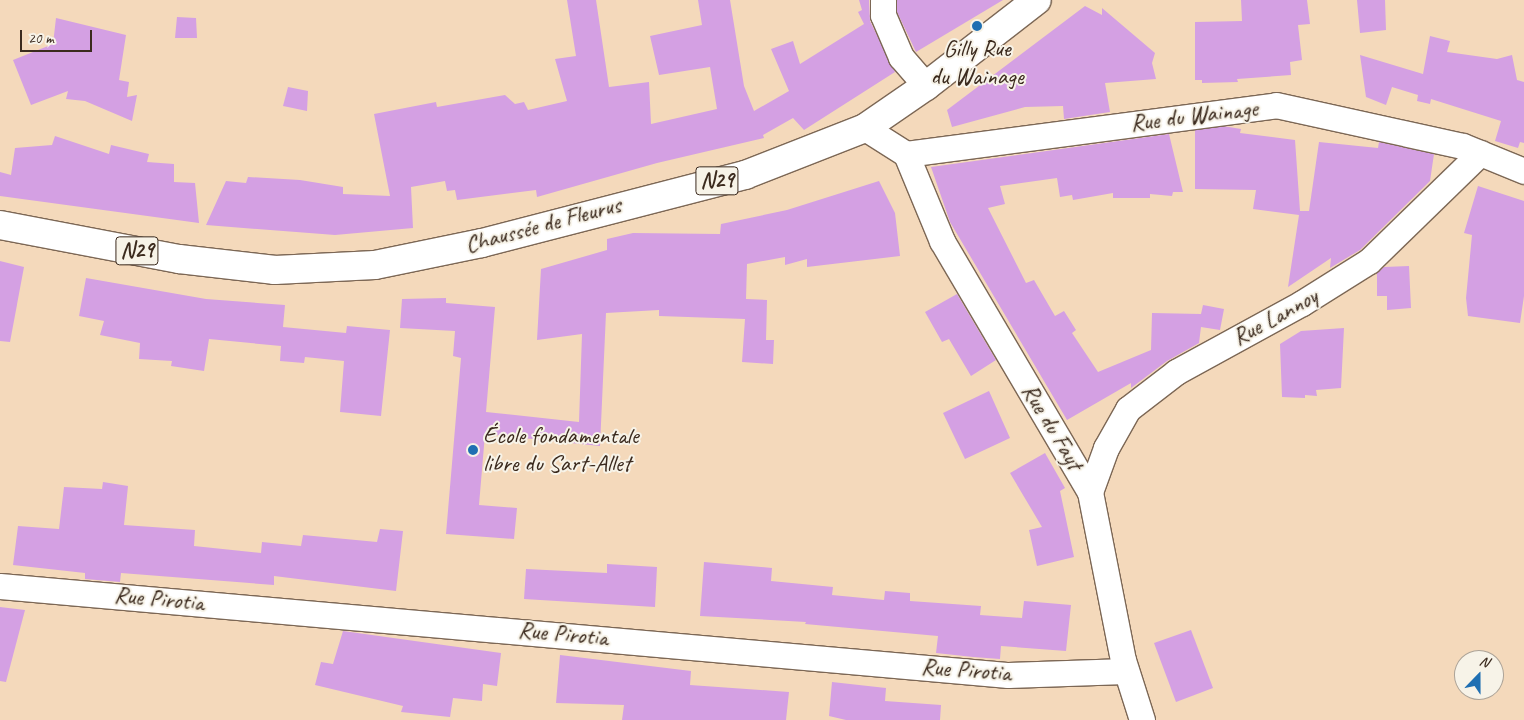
<!DOCTYPE html>
<html>
<head>
<meta charset="utf-8">
<style>
	body { margin:0 }
	#map { position:relative; width:1524px; height:720px; overflow:hidden; background:#f4d9bb; font-family:Caveat,sans-serif }
	div>[style] { position:absolute }
	.building>* { inset:0; background:#d4a0e3 }
	.roads { filter:drop-shadow(1px 0 #7c6755) drop-shadow(-1px 0 #7c6755) drop-shadow(0 1px #7c6755) drop-shadow(0 -1px #7c6755) }
	.minor>* { height:25px; margin:-12.5px; padding:0 12.5px; transform-origin:12.5px; border-radius:12.5px; background:#fff }
	.major>* { height:28px; margin:-14px; padding:0 14px; transform-origin:14px; border-radius:14px; background:#fff }
	.dots>* { width:14px; height:14px; translate:-50% -50%; box-sizing:border-box; border:2px solid #f7f3e8; border-radius:50% }
	span { translate:-50% -50%; white-space:nowrap; text-align:center; line-height:1.15; -webkit-text-stroke:4px #f7f3e8; paint-order:stroke }
	.shield-label span { padding:1px 4px; background:#f7f3e8; border:1px solid; border-radius:4px; -webkit-text-stroke-width:0 }
	.shield-label { font-size:22px; color:#3b2a1e; font-weight:700 }
	.poi-label { font-size:24px; color:#3b2a1e }
	.left { translate:0 -50%; text-align:left }
	.street-label { font-size:24px; color:#3b2a1e }
	.north { position:absolute; left:1454px; top:650px; width:50px; height:50px; box-sizing:border-box; background:#f7f3e8; border:1px solid #aca397; border-radius:50%; rotate:22deg; font-size:14px; font-weight:700; line-height:20px; text-align:center; color:#3b2a1e }
	.north::after { content:''; display:block; margin:auto; width:18px; height:22px; background:#1f6fb2; clip-path:polygon(50% 0,100% 100%,50% 72%,0 100%) }
	.scale { position:absolute; left:20px; top:30px; width:72px; height:22px; box-sizing:border-box; border:2px solid #3b2a1e; border-top:0; padding-left:6px; font-size:15px; line-height:18px; white-space:nowrap; color:#3b2a1e; -webkit-text-stroke:4px #f7f3e8; paint-order:stroke }
</style>
</head>
<body>
<div id="map">
	<div class="building">
		<i style="clip-path:polygon(567px 0,596px 0,609px 87px,649px 82px,651px 124px,717px 109px,710px 67px,659px 75px,650px 36px,702px 25px,698px 0,730px 0,744px 86px,754px 111px,789px 91px,771px 49px,793px 41px,800px 64px,864px 24px,858px 12px,862px 10px,859px 0,869px 0,870px 21px,895px 72px,804px 130px,793px 118px,763px 135px,764px 138px,657px 163px,537px 197px,536px 190px,457px 200px,455px 190px,447px 191px,445px 181px,411px 187px,413px 228px,335px 235px,206px 225px,226px 181px,246px 183px,248px 177px,300px 180px,343px 187px,343px 194px,390px 196px,374px 114px,436px 102px,437px 107px,505px 95px,515px 104px,524px 102px,528px 110px,567px 101px,555px 59px,576px 56px)"></i>
		<i style="clip-path:polygon(897px 0,1003px 0,916px 52px,897px 12px)"></i>
		<i style="clip-path:polygon(1241px 0,1307px 0,1310px 24px,1298px 25px,1302px 60px,1290px 62px,1291px 75px,1237px 79px,1238px 82px,1202px 83px,1202px 80px,1195px 80px,1195px 22px,1242px 21px)"></i>
		<i style="clip-path:polygon(1357px 0,1385px 0,1386px 30px,1360px 33px)"></i>
		<i style="clip-path:polygon(1085px 6px,1102px 15px,1102px 8px,1155px 53px,1152px 63px,1156px 79px,1105px 83px,1110px 112px,1064px 119px,1063px 106px,1025px 107px,952px 127px,947px 110px)"></i>
		<i style="clip-path:polygon(177px 17px,196px 18px,197px 38px,175px 38px)"></i>
		<i style="clip-path:polygon(56px 18px,126px 35px,119px 80px,129px 82px,127px 97px,137px 95px,132px 121px,85px 101px,66px 99px,68px 91px,31px 105px,13px 60px,53px 44px)"></i>
		<i style="clip-path:polygon(1430px 36px,1450px 41px,1447px 52px,1497px 59px,1512px 55px,1517px 80px,1524px 82px,1524px 143px,1520px 142px,1518px 148px,1495px 141px,1501px 121px,1431px 99px,1430px 104px,1417px 101px,1418px 95px,1392px 87px,1386px 105px,1366px 97px,1360px 55px,1423px 74px)"></i>
		<i style="clip-path:polygon(288px 87px,308px 91px,307px 111px,283px 106px)"></i>
		<i style="clip-path:polygon(1223px 126px,1241px 129px,1240px 133px,1295px 140px,1300px 211px,1309px 211px,1319px 142px,1378px 148px,1379px 142px,1434px 154px,1430px 181px,1360px 250px,1330px 268px,1331px 258px,1288px 287px,1299px 215px,1253px 209px,1256px 190px,1195px 189px,1195px 130px)"></i>
		<i style="clip-path:polygon(1169px 134px,1183px 192px,1173px 192px,1172px 196px,1150px 194px,1150px 198px,1113px 198px,1113px 193px,1073px 200px,1072px 195px,1060px 197px,1057px 178px,1000px 186px,1005px 204px,988px 208px,1026px 283px,1034px 280px,1055px 316px,1064px 311px,1076px 330px,1072px 333px,1098px 372px,1151px 350px,1152px 313px,1201px 314px,1203px 305px,1224px 309px,1220px 330px,1201px 327px,1199px 343px,1167px 361px,1131px 388px,1131px 383px,1067px 420px,950px 222px,931px 167px)"></i>
		<i style="clip-path:polygon(55px 136px,109px 154px,111px 145px,149px 154px,147px 162px,174px 164px,174px 182px,195px 183px,199px 223px,0 196px,0 172px,11px 175px,15px 148px,52px 145px)"></i>
		<i style="clip-path:polygon(879px 181px,895px 213px,900px 256px,807px 267px,807px 259px,785px 265px,785px 257px,747px 264px,746px 299px,767px 300px,766px 340px,774px 340px,773px 364px,742px 362px,745px 319px,659px 316px,659px 310px,606px 313px,600px 446px,485px 434px,479px 505px,517px 508px,514px 539px,446px 534px,461px 358px,453px 356px,455px 331px,400px 328px,402px 299px,446px 298px,446px 303px,495px 307px,486px 412px,579px 422px,582px 334px,537px 340px,541px 269px,607px 250px,607px 239px,633px 233px,720px 234px,721px 224px,787px 210px)"></i>
		<i style="clip-path:polygon(1478px 186px,1524px 201px,1524px 296px,1520px 323px,1468px 316px,1466px 298px,1472px 235px,1464px 233px)"></i>
		<i style="clip-path:polygon(0 261px,24px 267px,10px 342px,0 341px)"></i>
		<i style="clip-path:polygon(1409px 266px,1411px 308px,1387px 310px,1387px 296px,1377px 296px,1377px 273px,1384px 267px)"></i>
		<i style="clip-path:polygon(86px 278px,206px 299px,285px 305px,283px 327px,346px 333px,347px 326px,390px 330px,381px 416px,340px 412px,344px 361px,305px 357px,304px 363px,280px 361px,281px 346px,209px 339px,204px 371px,171px 366px,172px 361px,139px 359px,140px 343px,100px 335px,104px 321px,79px 316px)"></i>
		<i style="clip-path:polygon(957px 294px,996px 360px,971px 376px,949px 339px,942px 342px,925px 312px)"></i>
		<i style="clip-path:polygon(1344px 328px,1341px 388px,1316px 390px,1317px 396px,1305px 395px,1305px 398px,1282px 397px,1280px 344px,1301px 331px)"></i>
		<i style="clip-path:polygon(989px 391px,1010px 438px,965px 459px,943px 413px)"></i>
		<i style="clip-path:polygon(1045px 453px,1065px 488px,1060px 491px,1074px 557px,1037px 566px,1029px 530px,1042px 527px,1010px 473px)"></i>
		<i style="clip-path:polygon(103px 482px,128px 486px,124px 525px,195px 530px,194px 546px,261px 553px,262px 542px,301px 546px,303px 535px,377px 542px,380px 529px,403px 531px,396px 591px,274px 576px,274px 585px,121px 573px,120px 582px,85px 579px,85px 573px,13px 565px,18px 526px,59px 529px,64px 487px,102px 489px)"></i>
		<i style="clip-path:polygon(704px 562px,772px 568px,771px 581px,833px 587px,832px 595px,884px 600px,885px 591px,910px 593px,910px 601px,981px 606px,980px 615px,1022px 618px,1024px 601px,1071px 605px,1066px 651px,1001px 646px,1000px 659px,973px 657px,936px 653px,938px 636px,805px 624px,806px 622px,700px 616px)"></i>
		<i style="clip-path:polygon(607px 564px,657px 567px,655px 607px,524px 599px,526px 569px,607px 573px)"></i>
		<i style="clip-path:polygon(0 607px,25px 610px,6px 682px,0 681px)"></i>
		<i style="clip-path:polygon(1191px 630px,1213px 688px,1176px 702px,1154px 643px)"></i>
		<i style="clip-path:polygon(343px 631px,501px 653px,497px 686px,483px 684px,482px 701px,453px 698px,450px 717px,401px 712px,403px 706px,315px 685px,321px 662px,333px 664px)"></i>
		<i style="clip-path:polygon(560px 655px,691px 671px,690px 685px,789px 692px,786px 720px,622px 720px,624px 705px,556px 703px)"></i>
		<i style="clip-path:polygon(832px 682px,886px 688px,885px 701px,941px 705px,940px 720px,846px 720px,829px 716px)"></i>
	</div>
	<div class="roads">
		<div class="minor">
			<i style="left:883px;top:0;width:15px;rotate:90deg"></i>
			<i style="left:883px;top:15px;width:46px;rotate:66.8deg"></i>
			<i style="left:901px;top:57px;width:38px;rotate:49deg"></i>
			<i style="left:865px;top:128px;width:49px;rotate:32.4deg"></i>
			<i style="left:906px;top:154px;width:373px;rotate:-7.5deg"></i>
			<i style="left:1276px;top:105px;width:191px;rotate:12.4deg"></i>
			<i style="left:1463px;top:146px;width:66px;rotate:22.3deg"></i>
			<i style="left:906px;top:154px;width:94px;rotate:67.5deg"></i>
			<i style="left:942px;top:241px;width:291px;rotate:59.5deg"></i>
			<i style="left:1090px;top:492px;width:171px;rotate:78.9deg"></i>
			<i style="left:1123px;top:660px;width:63px;rotate:72.4deg"></i>
			<i style="left:1090px;top:492px;width:47px;rotate:-70deg"></i>
			<i style="left:1106px;top:448px;width:45px;rotate:-60.6deg"></i>
			<i style="left:1128px;top:409px;width:61px;rotate:-37.6deg"></i>
			<i style="left:1176px;top:372px;width:144px;rotate:-28.7deg"></i>
			<i style="left:1302px;top:303px;width:79px;rotate:-32.1deg"></i>
			<i style="left:1369px;top:261px;width:155px;rotate:-44.2deg"></i>
			<i style="left:0;top:586px;width:1012px;rotate:5.05deg"></i>
			<i style="left:1008px;top:675px;width:118px;rotate:-1.9deg"></i>
		</div>
		<div class="major">
			<i style="left:0;top:225px;width:182px;rotate:10.8deg"></i>
			<i style="left:179px;top:259px;width:97px;rotate:6.5deg"></i>
			<i style="left:275px;top:270px;width:100px;rotate:-2.9deg"></i>
			<i style="left:375px;top:265px;width:109px;rotate:-11.6deg"></i>
			<i style="left:482px;top:243px;width:272px;rotate:-14.5deg"></i>
			<i style="left:745px;top:175px;width:129px;rotate:-21.4deg"></i>
			<i style="left:865px;top:128px;width:74px;rotate:-34.5deg"></i>
			<i style="left:926px;top:86px;width:140px;rotate:-37.8deg"></i>
		</div>
	</div>
	<div class="dots">
		<i style="left:977px;top:26px;background:#1f6fb2"></i>
		<i style="left:473px;top:450px;background:#1f6fb2"></i>
	</div>
	<div class="shield-label">
		<span style="left:717px;top:181px">N29</span>
		<span style="left:137px;top:251px">N29</span>
	</div>
	<div class="poi-label">
		<span style="left:977px;top:63px">Gilly Rue<br>du Wainage</span>
		<span class="left" style="left:483px;top:450px">École fondamentale<br>libre du Sart-Allet</span>
	</div>
	<div class="street-label">
		<span style="left:1194px;top:116px;rotate:-7deg">Rue du Wainage</span>
		<span style="left:543px;top:225px;rotate:-15deg">Chaussée de Fleurus</span>
		<span style="left:1275px;top:317px;rotate:-29deg">Rue Lannoy</span>
		<span style="left:1052px;top:427px;rotate:59deg">Rue du Fayt</span>
		<span style="left:159px;top:599px;rotate:5deg">Rue Pirotia</span>
		<span style="left:563px;top:634px;rotate:5deg">Rue Pirotia</span>
		<span style="left:966px;top:670px;rotate:4deg">Rue Pirotia</span>
	</div>
	<div class="north">N</div>
	<div class="scale">20 m</div>
</div>
</body>
</html>
